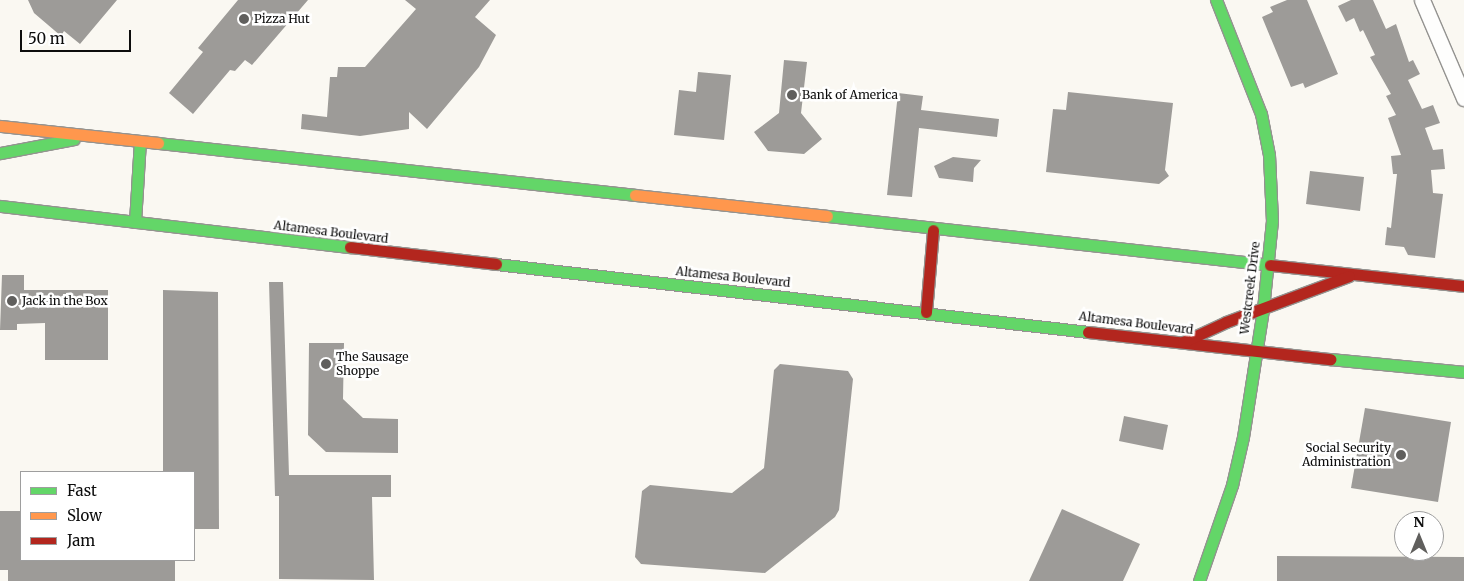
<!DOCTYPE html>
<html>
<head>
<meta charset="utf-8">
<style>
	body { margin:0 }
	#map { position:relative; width:1464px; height:581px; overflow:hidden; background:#faf8f2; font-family:Merriweather,serif }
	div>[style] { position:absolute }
	.building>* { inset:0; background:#9d9b98 }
	.roads { filter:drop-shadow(1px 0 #949390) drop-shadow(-1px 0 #949390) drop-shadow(0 1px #949390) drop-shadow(0 -1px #949390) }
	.street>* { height:15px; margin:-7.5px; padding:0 7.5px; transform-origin:7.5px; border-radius:7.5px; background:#fefefd }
	.fast>* { height:11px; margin:-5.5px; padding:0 5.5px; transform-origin:5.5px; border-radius:5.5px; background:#63d668 }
	.slow>* { height:11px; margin:-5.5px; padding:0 5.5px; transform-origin:5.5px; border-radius:5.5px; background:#ff974d }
	.jam>* { height:11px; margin:-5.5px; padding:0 5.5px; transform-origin:5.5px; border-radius:5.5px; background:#b3261e }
	.dots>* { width:14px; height:14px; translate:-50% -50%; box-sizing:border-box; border:2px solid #fff; border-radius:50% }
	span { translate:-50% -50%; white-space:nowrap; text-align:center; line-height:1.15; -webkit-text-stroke:5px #fff; paint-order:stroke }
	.poi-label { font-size:12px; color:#0d0d0d }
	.left { translate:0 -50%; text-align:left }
	.right { translate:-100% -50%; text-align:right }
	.street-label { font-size:12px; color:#0d0d0d }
	.legend { position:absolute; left:20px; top:471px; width:175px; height:90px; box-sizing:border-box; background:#fff; border:1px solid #9e9e9e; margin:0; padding:6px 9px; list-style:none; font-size:15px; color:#0d0d0d }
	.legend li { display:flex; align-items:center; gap:10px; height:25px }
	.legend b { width:25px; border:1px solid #9e9e9e }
	.north { position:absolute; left:1394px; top:511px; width:50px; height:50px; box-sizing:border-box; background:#fff; border:1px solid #9e9e9e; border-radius:50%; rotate:0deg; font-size:14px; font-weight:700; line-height:20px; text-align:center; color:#0d0d0d }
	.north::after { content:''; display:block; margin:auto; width:18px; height:22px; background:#605f5d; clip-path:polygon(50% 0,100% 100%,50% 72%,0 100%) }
	.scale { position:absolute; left:20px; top:30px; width:111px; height:22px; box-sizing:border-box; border:2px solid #0d0d0d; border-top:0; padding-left:6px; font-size:15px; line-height:18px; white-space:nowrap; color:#0d0d0d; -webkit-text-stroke:4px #fff; paint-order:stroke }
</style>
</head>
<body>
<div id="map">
	<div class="building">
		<i style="clip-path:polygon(28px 0,117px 0,80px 44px,64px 31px,61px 36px,34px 13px)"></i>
		<i style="clip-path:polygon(238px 0,308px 0,252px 65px,245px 60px,235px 71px,230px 70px,193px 114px,169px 93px,203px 52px,198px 48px)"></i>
		<i style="clip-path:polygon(405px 0,490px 0,475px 17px,496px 35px,479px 67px,427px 129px,409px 112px,409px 129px,360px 136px,301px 129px,302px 114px,327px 117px,330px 77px,337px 77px,338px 67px,365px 67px,416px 9px)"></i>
		<i style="clip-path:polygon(1287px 0,1307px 0,1338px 74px,1305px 88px,1303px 83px,1291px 87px,1262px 17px,1273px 12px,1270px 7px)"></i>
		<i style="clip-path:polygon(1351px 0,1373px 0,1386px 29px,1396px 24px,1409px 62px,1413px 60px,1420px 74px,1408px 80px,1422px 109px,1433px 105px,1440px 123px,1425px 128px,1433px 150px,1443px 149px,1445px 169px,1431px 170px,1433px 193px,1443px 194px,1435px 258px,1408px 255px,1404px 247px,1385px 245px,1387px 227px,1391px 228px,1397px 174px,1393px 174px,1391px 156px,1401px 155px,1388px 118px,1396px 115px,1386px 96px,1391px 94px,1370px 57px,1375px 55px,1363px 30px,1360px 32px,1354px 18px,1346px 22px,1338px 6px)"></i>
		<i style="clip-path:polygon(784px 60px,807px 62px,801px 113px,822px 139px,804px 154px,768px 151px,754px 132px,779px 113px)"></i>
		<i style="clip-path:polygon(698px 72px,731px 75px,724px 140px,674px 135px,679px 90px,696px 92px)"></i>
		<i style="clip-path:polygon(1068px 92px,1173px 103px,1165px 170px,1169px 176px,1159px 184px,1046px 172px,1053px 109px,1066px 110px)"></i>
		<i style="clip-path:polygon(898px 93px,923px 96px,921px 110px,999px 119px,997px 137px,919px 128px,912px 197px,887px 195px)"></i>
		<i style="clip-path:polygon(953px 157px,981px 160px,974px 168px,973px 182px,939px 178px,934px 166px)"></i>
		<i style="clip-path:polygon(1310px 171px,1364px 177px,1360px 211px,1306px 204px)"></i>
		<i style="clip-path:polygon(2px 275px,24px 275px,24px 290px,108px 290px,108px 360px,45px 360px,45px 323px,17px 324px,17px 330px,0 330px)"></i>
		<i style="clip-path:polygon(269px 282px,283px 282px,289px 475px,391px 475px,391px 497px,372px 497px,374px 580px,279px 579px,279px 496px,275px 496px)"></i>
		<i style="clip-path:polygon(163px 290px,218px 292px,219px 529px,194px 529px,194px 472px,163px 472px)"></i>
		<i style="clip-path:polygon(309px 343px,344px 343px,343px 399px,363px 418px,398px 419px,398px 453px,326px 452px,308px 435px)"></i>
		<i style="clip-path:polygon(780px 364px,848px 371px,853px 379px,839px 510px,835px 517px,765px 573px,641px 564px,635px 557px,642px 491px,650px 485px,732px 493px,764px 468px,774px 370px)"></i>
		<i style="clip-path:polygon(1365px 408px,1451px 422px,1438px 502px,1351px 488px)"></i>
		<i style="clip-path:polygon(1124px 416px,1168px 425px,1163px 450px,1119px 441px)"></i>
		<i style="clip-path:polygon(1062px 509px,1140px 544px,1123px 581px,1029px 581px)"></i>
		<i style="clip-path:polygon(0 511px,21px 511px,21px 560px,175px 560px,175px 581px,8px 581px,8px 570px,0 570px)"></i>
		<i style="clip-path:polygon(1277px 556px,1464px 557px,1464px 581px,1277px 581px)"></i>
	</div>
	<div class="roads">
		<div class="street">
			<i style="left:1422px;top:0;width:107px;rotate:66.8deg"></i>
		</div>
		<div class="fast">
			<i style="left:158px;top:143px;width:480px;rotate:6.2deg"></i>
			<i style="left:0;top:153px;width:75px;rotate:-10.7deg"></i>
			<i style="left:0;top:206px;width:352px;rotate:6.7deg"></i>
			<i style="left:827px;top:216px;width:446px;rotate:6.3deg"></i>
			<i style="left:135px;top:222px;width:81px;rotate:-86.5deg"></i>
			<i style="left:496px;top:264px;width:596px;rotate:6.55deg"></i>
			<i style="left:1330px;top:359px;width:135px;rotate:5.5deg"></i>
			<i style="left:1199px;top:581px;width:102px;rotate:-71deg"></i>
			<i style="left:1232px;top:485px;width:49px;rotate:-77.1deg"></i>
			<i style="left:1243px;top:437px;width:130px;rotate:-81.1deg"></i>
			<i style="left:1263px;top:309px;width:88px;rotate:-84.2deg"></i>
			<i style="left:1272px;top:221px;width:66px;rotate:-92.6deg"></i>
			<i style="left:1269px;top:155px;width:42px;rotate:-101deg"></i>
			<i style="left:1261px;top:114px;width:123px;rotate:-111.5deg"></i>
		</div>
		<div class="slow">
			<i style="left:0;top:126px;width:159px;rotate:6.1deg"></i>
			<i style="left:635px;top:195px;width:193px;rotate:6.2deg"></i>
		</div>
		<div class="jam">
			<i style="left:350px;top:247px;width:147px;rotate:6.6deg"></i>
			<i style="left:1270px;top:265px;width:195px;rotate:6.2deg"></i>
			<i style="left:926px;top:312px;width:82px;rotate:-85.1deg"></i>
			<i style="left:1088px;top:332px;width:244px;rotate:6.4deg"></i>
			<i style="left:1183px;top:342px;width:47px;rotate:-24.9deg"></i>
			<i style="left:1226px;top:322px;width:131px;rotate:-20.5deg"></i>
		</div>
	</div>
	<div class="dots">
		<i style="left:244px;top:19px;background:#605f5d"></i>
		<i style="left:792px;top:95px;background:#605f5d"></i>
		<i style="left:12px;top:301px;background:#605f5d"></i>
		<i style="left:326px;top:364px;background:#605f5d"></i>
		<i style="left:1401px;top:455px;background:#605f5d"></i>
	</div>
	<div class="poi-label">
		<span class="left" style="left:254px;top:19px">Pizza Hut</span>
		<span class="left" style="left:802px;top:95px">Bank of America</span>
		<span class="left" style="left:22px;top:301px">Jack in the Box</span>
		<span class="left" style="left:336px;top:364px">The Sausage<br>Shoppe</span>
		<span class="right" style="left:1391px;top:455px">Social Security<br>Administration</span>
	</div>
	<div class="street-label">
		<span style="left:331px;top:232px;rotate:7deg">Altamesa Boulevard</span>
		<span style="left:733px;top:277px;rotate:6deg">Altamesa Boulevard</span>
		<span style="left:1250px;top:288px;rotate:-83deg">Westcreek Drive</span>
		<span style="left:1136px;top:323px;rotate:7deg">Altamesa Boulevard</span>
	</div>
	<ul class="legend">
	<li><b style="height:6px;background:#63d668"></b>Fast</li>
	<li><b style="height:6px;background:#ff974d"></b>Slow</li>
	<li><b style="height:6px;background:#b3261e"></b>Jam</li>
	</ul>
	<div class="north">N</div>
	<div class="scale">50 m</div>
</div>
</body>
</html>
